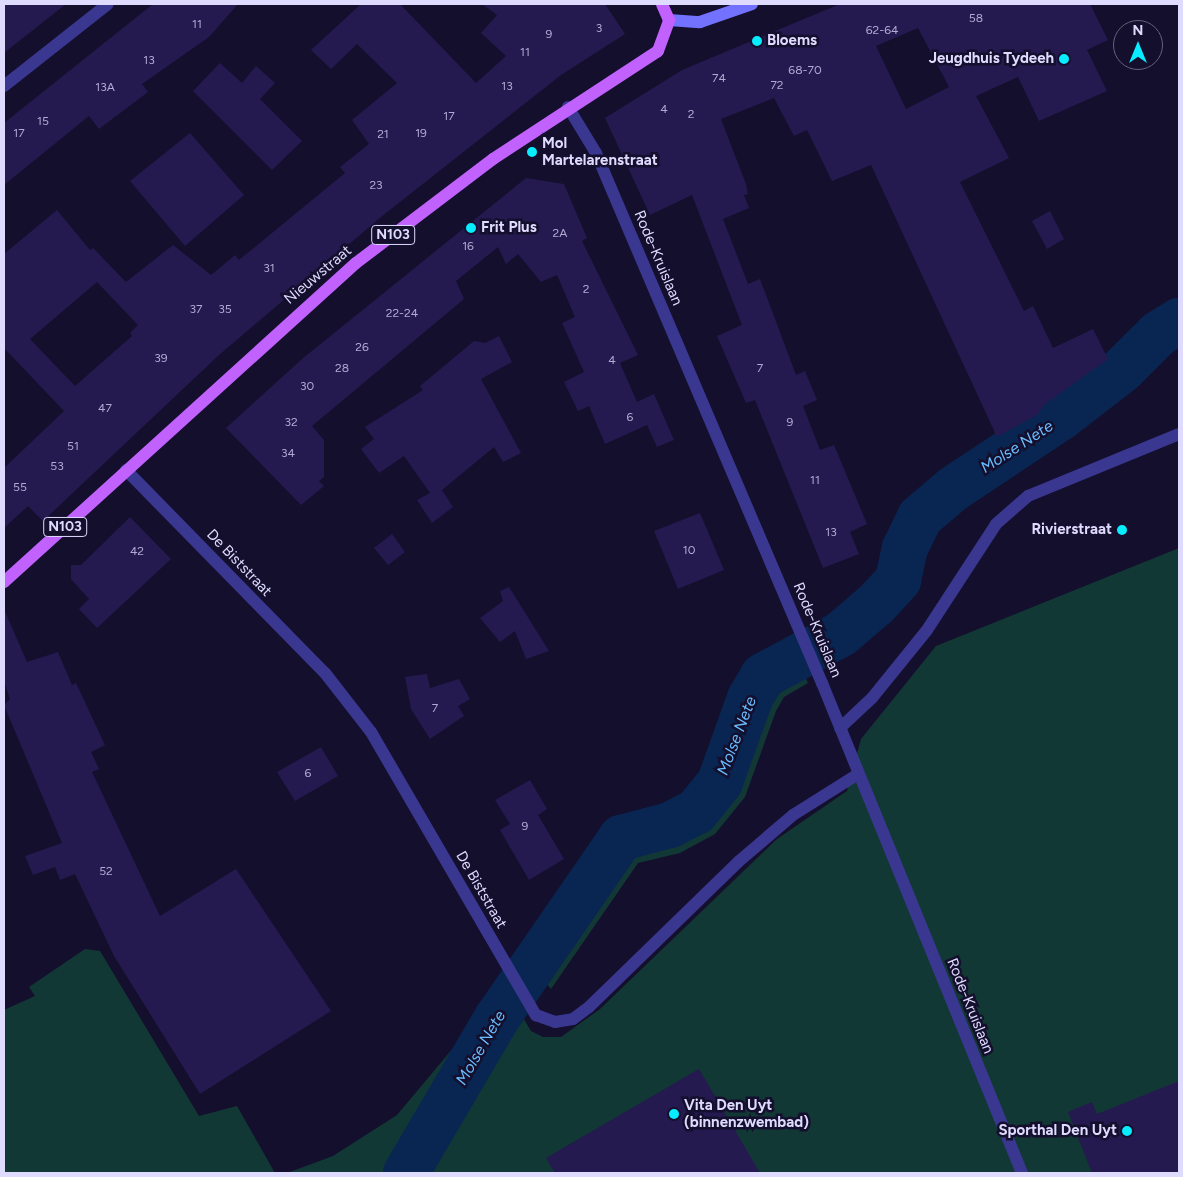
<!DOCTYPE html>
<html>
<head>
<meta charset="utf-8">
<style>
	body { margin:0 }
	#map { position:relative; width:1183px; height:1177px; overflow:hidden; background:#140f2d; font-family:Figtree,sans-serif }
	div>[style] { position:absolute }
	.green>* { inset:0; background:#123835 }
	.river>* { height:46px; margin:-23px; padding:0 23px; transform-origin:23px; border-radius:23px; background:#092653 }
	.building>* { inset:0; background:#241a4f }
	.street>* { height:12px; margin:-6px; padding:0 6px; transform-origin:6px; border-radius:6px; background:#39378f }
	.secondary>* { height:12px; margin:-6px; padding:0 6px; transform-origin:6px; border-radius:6px; background:#7372ff }
	.primary>* { height:12px; margin:-6px; padding:0 6px; transform-origin:6px; border-radius:6px; background:#c162ff }
	.dots>* { width:14px; height:14px; translate:-50% -50%; box-sizing:border-box; border:2px solid #140f2d; border-radius:50% }
	span { translate:-50% -50%; white-space:nowrap; text-align:center; line-height:1.15; -webkit-text-stroke:5px #140f2d; paint-order:stroke }
	.number-label { font-size:12px; color:#b0abd3 }
	.number-label span { -webkit-text-stroke-width:0 }
	.shield-label span { padding:1px 4px; background:#140f2d; border:1px solid; border-radius:4px; -webkit-text-stroke-width:0 }
	.shield-label { font-size:14px; color:#dfdbff; font-weight:700 }
	.poi-label { font-size:15px; color:#dfdbff; font-weight:700 }
	.left { translate:0 -50%; text-align:left }
	.right { translate:-100% -50%; text-align:right }
	.street-label { font-size:15px; color:#dfdbff }
	.water-label { font-size:16px; color:#69bdff; font-style:italic }
	.frame { position:absolute; inset:0; border:5px solid #dfdbff; pointer-events:none }
	.north { position:absolute; left:1113px; top:20px; width:50px; height:50px; box-sizing:border-box; background:#140f2d; border:1px solid #656181; border-radius:50%; rotate:0deg; font-size:14px; font-weight:700; line-height:20px; text-align:center; color:#dfdbff }
	.north::after { content:''; display:block; margin:auto; width:18px; height:22px; background:#07ecff; clip-path:polygon(50% 0,100% 100%,50% 72%,0 100%) }
</style>
</head>
<body>
<div id="map">
	<div class="green">
		<i style="clip-path:polygon(1179px 548px,1179px 1173px,287px 1173px,333px 1156px,397px 1115px,470px 1028px,516px 1006px,531px 1031px,543px 1037px,561px 1037px,600px 1009px,777px 839px,847px 791px,861px 739px,936px 646px)"></i>
		<i style="clip-path:polygon(796px 657px,808px 683px,784px 697px,776px 711px,745px 797px,715px 834px,680px 853px,638px 863px,551px 989px,531px 966px,584px 887px,621px 838px,670px 825px,696px 812px,720px 782px,750px 698px,763px 676px)"></i>
		<i style="clip-path:polygon(85px 949px,100px 951px,199px 1116px,237px 1106px,275px 1173px,4px 1173px,4px 1010px,35px 996px,29px 987px)"></i>
	</div>
	<div class="river">
		<i style="left:406px;top:1173px;width:180px;rotate:-59.6deg"></i>
		<i style="left:497px;top:1018px;width:219px;rotate:-55.4deg"></i>
		<i style="left:621px;top:838px;width:51px;rotate:-14.9deg"></i>
		<i style="left:670px;top:825px;width:29px;rotate:-27deg"></i>
		<i style="left:696px;top:812px;width:38px;rotate:-51deg"></i>
		<i style="left:720px;top:782px;width:89px;rotate:-70.3deg"></i>
		<i style="left:750px;top:698px;width:26px;rotate:-59deg"></i>
		<i style="left:763px;top:676px;width:89px;rotate:-28.3deg"></i>
		<i style="left:841px;top:634px;width:46px;rotate:-40.6deg"></i>
		<i style="left:876px;top:604px;width:33px;rotate:-47deg"></i>
		<i style="left:898px;top:580px;width:33px;rotate:-78deg"></i>
		<i style="left:905px;top:548px;width:34px;rotate:-64deg"></i>
		<i style="left:920px;top:517px;width:43px;rotate:-40.3deg"></i>
		<i style="left:953px;top:489px;width:128px;rotate:-33.6deg"></i>
		<i style="left:1060px;top:418px;width:78px;rotate:-37.7deg"></i>
		<i style="left:1122px;top:370px;width:51px;rotate:-45deg"></i>
		<i style="left:1158px;top:334px;width:25px;rotate:-32deg"></i>
	</div>
	<div class="building">
		<i style="clip-path:polygon(4px 4px,66px 4px,4px 53px)"></i>
		<i style="clip-path:polygon(153px 4px,238px 4px,209px 37px,142px 84px,148px 92px,99px 129px,89px 116px,4px 185px,4px 123px)"></i>
		<i style="clip-path:polygon(evenodd,361px 4px,400px 4px,476px 83px,506px 56px,481px 33px,497px 15px,482px 4px,605px 4px,625px 34px,561px 75px,381px 217px,219px 355px,43px 521px,28px 506px,4px 528px,4px 468px,64px 411px,4px 348px,4px 254px,57px 210px,90px 250px,93px 248px,126px 282px,173px 245px,211px 275px,235px 255px,239px 260px,345px 173px,340px 167px,369px 144px,352px 120px,397px 83px,357px 44px,331px 69px,311px 50px,361px 4px,97px 282px,138px 325px,130px 333px,132px 336px,75px 386px,30px 339px,97px 282px)"></i>
		<i style="clip-path:polygon(evenodd,840px 4px,1090px 4px,1108px 40px,1087px 50px,1107px 91px,1039px 121px,1018px 77px,976px 96px,1009px 158px,960px 182px,1024px 311px,1033px 306px,1053px 348px,1093px 329px,1108px 359px,1044px 405px,1037px 415px,997px 437px,871px 165px,832px 181px,807px 130px,794px 136px,774px 98px,721px 119px,746px 184px,748px 194px,744px 195px,749px 208px,723px 219px,748px 284px,760px 279px,796px 375px,805px 371px,817px 400px,803px 406px,820px 450px,834px 445px,867px 524px,850px 532px,859px 554px,823px 568px,755px 400px,746px 403px,717px 336px,742px 325px,692px 195px,650px 215px,605px 118px,682px 70px,840px 4px,918px 28px,949px 87px,906px 109px,876px 46px,918px 28px)"></i>
		<i style="clip-path:polygon(220px 63px,242px 83px,256px 66px,275px 83px,260px 99px,302px 141px,272px 170px,193px 91px)"></i>
		<i style="clip-path:polygon(190px 133px,244px 195px,185px 246px,130px 181px)"></i>
		<i style="clip-path:polygon(526px 178px,564px 184px,587px 238px,582px 241px,638px 355px,620px 363px,637px 402px,654px 394px,674px 440px,657px 447px,647px 425px,605px 444px,589px 406px,578px 411px,564px 382px,584px 372px,562px 323px,575px 317px,557px 275px,541px 282px,518px 254px,506px 264px,498px 247px,456px 281px,464px 299px,312px 426px,324px 440px,324px 477px,319px 481px,324px 486px,301px 505px,226px 428px,302px 359px)"></i>
		<i style="clip-path:polygon(1050px 211px,1064px 239px,1047px 249px,1032px 221px)"></i>
		<i style="clip-path:polygon(499px 336px,512px 362px,481px 379px,521px 453px,503px 462px,494px 447px,442px 490px,453px 507px,432px 523px,417px 500px,430px 493px,404px 456px,379px 473px,361px 449px,374px 439px,365px 427px,423px 390px,420px 386px,474px 341px,485px 343px)"></i>
		<i style="clip-path:polygon(700px 513px,724px 570px,678px 589px,654px 531px)"></i>
		<i style="clip-path:polygon(130px 517px,171px 559px,97px 628px,79px 609px,89px 599px,71px 579px,71px 565px,81px 565px)"></i>
		<i style="clip-path:polygon(392px 534px,405px 552px,388px 565px,374px 548px)"></i>
		<i style="clip-path:polygon(509px 587px,549px 651px,526px 659px,515px 631px,500px 642px,480px 618px,503px 601px,500px 591px)"></i>
		<i style="clip-path:polygon(4px 609px,27px 662px,58px 652px,72px 685px,76px 683px,105px 745px,91px 752px,99px 769px,92px 772px,160px 916px,236px 869px,331px 1011px,200px 1094px,114px 956px,75px 874px,60px 880px,55px 867px,33px 875px,25px 856px,62px 843px,4px 705px,10px 699px,4px 681px)"></i>
		<i style="clip-path:polygon(427px 674px,430px 688px,459px 679px,470px 699px,458px 706px,464px 716px,430px 739px,411px 709px,405px 677px)"></i>
		<i style="clip-path:polygon(321px 747px,338px 776px,295px 801px,277px 772px)"></i>
		<i style="clip-path:polygon(530px 780px,547px 809px,538px 815px,564px 859px,529px 880px,500px 830px,510px 824px,495px 800px)"></i>
		<i style="clip-path:polygon(699px 1069px,760px 1173px,555px 1173px,546px 1158px)"></i>
		<i style="clip-path:polygon(1179px 1081px,1179px 1173px,1092px 1173px,1068px 1112px,1092px 1102px,1097px 1114px)"></i>
	</div>
	<div class="street">
		<i style="left:4px;top:86px;width:132px;rotate:-38.3deg"></i>
		<i style="left:568px;top:107px;width:54px;rotate:58.7deg"></i>
		<i style="left:596px;top:153px;width:576px;rotate:66.91deg"></i>
		<i style="left:822px;top:683px;width:529px;rotate:67.8deg"></i>
		<i style="left:126px;top:470px;width:284px;rotate:45.6deg"></i>
		<i style="left:325px;top:673px;width:75px;rotate:52.1deg"></i>
		<i style="left:371px;top:732px;width:328px;rotate:59.8deg"></i>
		<i style="left:536px;top:1015px;width:20px;rotate:20deg"></i>
		<i style="left:555px;top:1022px;width:18px;rotate:-9deg"></i>
		<i style="left:573px;top:1019px;width:20px;rotate:-37deg"></i>
		<i style="left:589px;top:1007px;width:208px;rotate:-44.2deg"></i>
		<i style="left:738px;top:862px;width:72px;rotate:-40.5deg"></i>
		<i style="left:793px;top:815px;width:77px;rotate:-32.2deg"></i>
		<i style="left:840px;top:728px;width:44px;rotate:-43.2deg"></i>
		<i style="left:872px;top:698px;width:87px;rotate:-51deg"></i>
		<i style="left:927px;top:630px;width:126px;rotate:-56.9deg"></i>
		<i style="left:996px;top:524px;width:43px;rotate:-41.2deg"></i>
		<i style="left:1028px;top:496px;width:163px;rotate:-22.3deg"></i>
	</div>
	<div class="secondary">
		<i style="left:669px;top:20px;width:31px;rotate:4deg"></i>
		<i style="left:700px;top:22px;width:55px;rotate:-19.1deg"></i>
	</div>
	<div class="primary">
		<i style="left:4px;top:582px;width:475px;rotate:-42.2deg"></i>
		<i style="left:356px;top:263px;width:172px;rotate:-37.2deg"></i>
		<i style="left:493px;top:159px;width:197px;rotate:-33.2deg"></i>
		<i style="left:658px;top:51px;width:33px;rotate:-70deg"></i>
		<i style="left:669px;top:20px;width:17px;rotate:-114deg"></i>
	</div>
	<div class="dots">
		<i style="left:757px;top:41px;background:#07ecff"></i>
		<i style="left:1064px;top:59px;background:#07ecff"></i>
		<i style="left:532px;top:152px;background:#07ecff"></i>
		<i style="left:471px;top:228px;background:#07ecff"></i>
		<i style="left:1122px;top:530px;background:#07ecff"></i>
		<i style="left:674px;top:1114px;background:#07ecff"></i>
		<i style="left:1127px;top:1131px;background:#07ecff"></i>
	</div>
	<div class="number-label">
		<span style="left:976px;top:19px">58</span>
		<span style="left:197px;top:25px">11</span>
		<span style="left:599px;top:29px">3</span>
		<span style="left:882px;top:31px">62-64</span>
		<span style="left:549px;top:35px">9</span>
		<span style="left:525px;top:53px">11</span>
		<span style="left:149px;top:61px">13</span>
		<span style="left:805px;top:71px">68-70</span>
		<span style="left:719px;top:79px">74</span>
		<span style="left:777px;top:86px">72</span>
		<span style="left:507px;top:87px">13</span>
		<span style="left:105px;top:88px">13A</span>
		<span style="left:664px;top:110px">4</span>
		<span style="left:691px;top:115px">2</span>
		<span style="left:449px;top:117px">17</span>
		<span style="left:43px;top:122px">15</span>
		<span style="left:19px;top:134px">17</span>
		<span style="left:421px;top:134px">19</span>
		<span style="left:383px;top:135px">21</span>
		<span style="left:376px;top:186px">23</span>
		<span style="left:560px;top:234px">2A</span>
		<span style="left:468px;top:247px">16</span>
		<span style="left:269px;top:269px">31</span>
		<span style="left:586px;top:290px">2</span>
		<span style="left:196px;top:310px">37</span>
		<span style="left:225px;top:310px">35</span>
		<span style="left:402px;top:314px">22-24</span>
		<span style="left:362px;top:348px">26</span>
		<span style="left:161px;top:359px">39</span>
		<span style="left:612px;top:361px">4</span>
		<span style="left:342px;top:369px">28</span>
		<span style="left:760px;top:369px">7</span>
		<span style="left:307px;top:387px">30</span>
		<span style="left:105px;top:409px">47</span>
		<span style="left:630px;top:418px">6</span>
		<span style="left:291px;top:423px">32</span>
		<span style="left:790px;top:423px">9</span>
		<span style="left:73px;top:447px">51</span>
		<span style="left:288px;top:454px">34</span>
		<span style="left:57px;top:467px">53</span>
		<span style="left:815px;top:481px">11</span>
		<span style="left:20px;top:488px">55</span>
		<span style="left:831px;top:533px">13</span>
		<span style="left:689px;top:551px">10</span>
		<span style="left:137px;top:552px">42</span>
		<span style="left:435px;top:709px">7</span>
		<span style="left:308px;top:774px">6</span>
		<span style="left:525px;top:827px">9</span>
		<span style="left:106px;top:872px">52</span>
	</div>
	<div class="shield-label">
		<span style="left:393px;top:235px">N103</span>
		<span style="left:65px;top:527px">N103</span>
	</div>
	<div class="poi-label">
		<span class="left" style="left:767px;top:41px">Bloems</span>
		<span class="right" style="left:1054px;top:59px">Jeugdhuis Tydeeh</span>
		<span class="left" style="left:542px;top:152px">Mol<br>Martelarenstraat</span>
		<span class="left" style="left:481px;top:228px">Frit Plus</span>
		<span class="right" style="left:1112px;top:530px">Rivierstraat</span>
		<span class="left" style="left:684px;top:1114px">Vita Den Uyt<br>(binnenzwembad)</span>
		<span class="right" style="left:1117px;top:1131px">Sporthal Den Uyt</span>
	</div>
	<div class="street-label">
		<span style="left:658px;top:258px;rotate:67deg">Rode-Kruislaan</span>
		<span style="left:318px;top:275px;rotate:-40deg">Nieuwstraat</span>
		<span style="left:239px;top:563px;rotate:46deg">De Biststraat</span>
		<span style="left:817px;top:630px;rotate:67deg">Rode-Kruislaan</span>
		<span style="left:481px;top:890px;rotate:60deg">De Biststraat</span>
		<span style="left:970px;top:1006px;rotate:68deg">Rode-Kruislaan</span>
	</div>
	<div class="water-label">
		<span style="left:1017px;top:447px;rotate:-33deg">Molse Nete</span>
		<span style="left:737px;top:736px;rotate:-69deg">Molse Nete</span>
		<span style="left:481px;top:1048px;rotate:-60deg">Molse Nete</span>
	</div>
	<div class="frame"></div>
	<div class="north">N</div>
</div>
</body>
</html>
